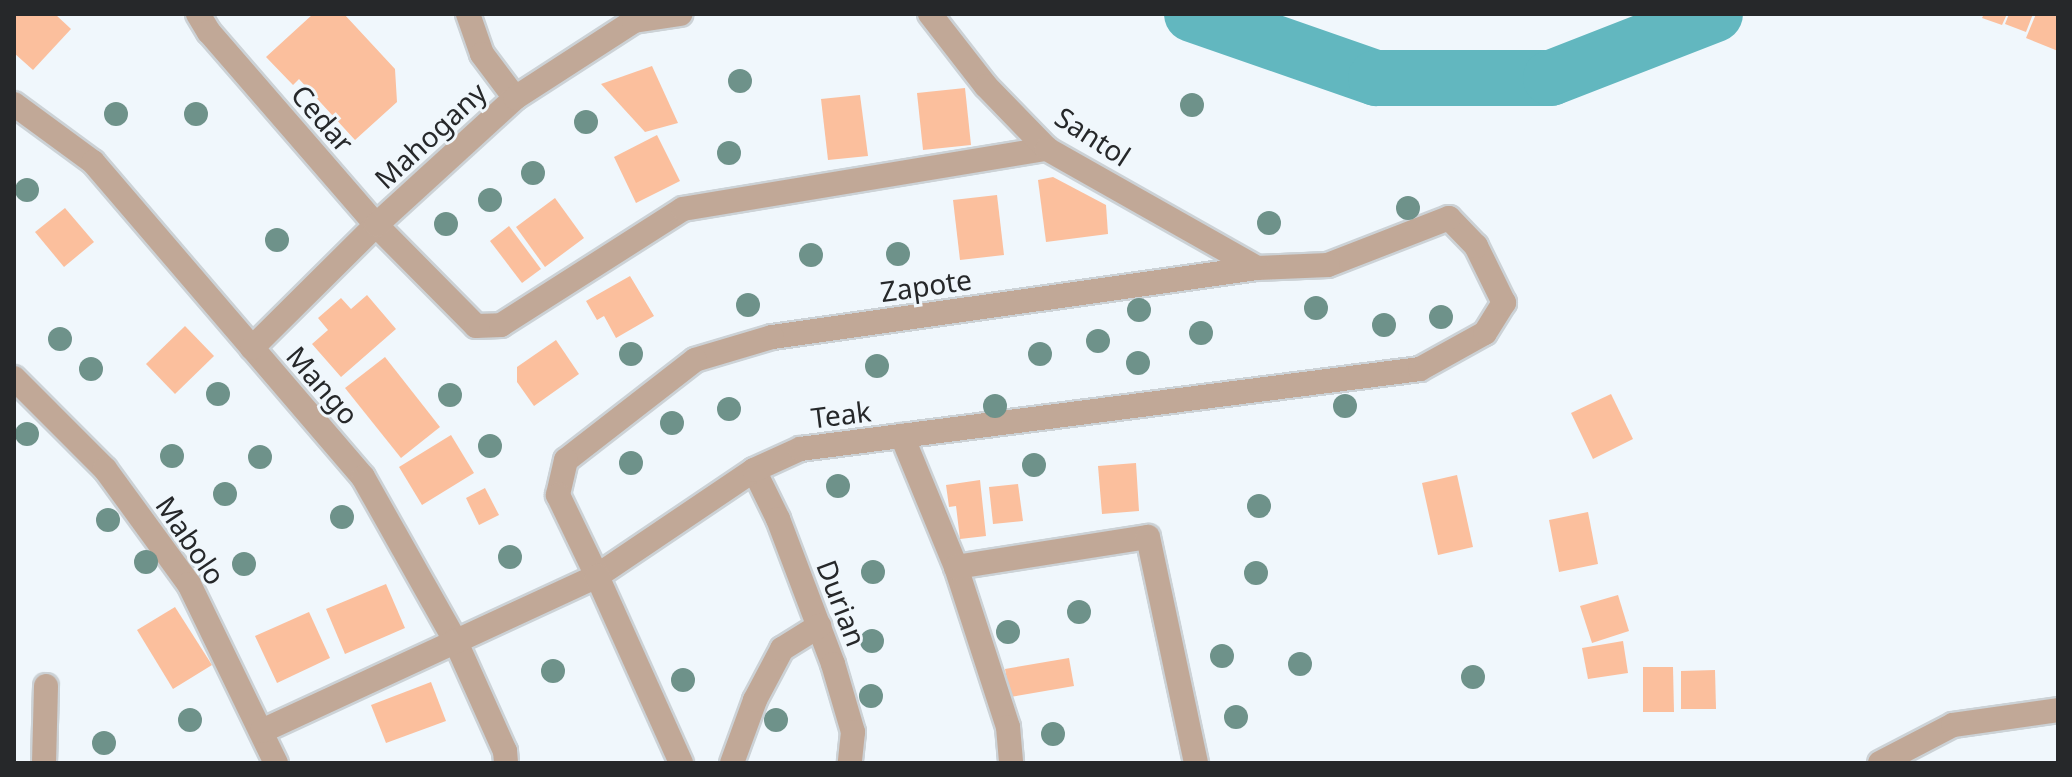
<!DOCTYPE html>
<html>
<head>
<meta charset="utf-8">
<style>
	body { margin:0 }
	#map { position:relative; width:2072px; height:777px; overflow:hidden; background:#f0f7fc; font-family:"Noto Sans",sans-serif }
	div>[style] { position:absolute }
	.river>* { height:56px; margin:-28px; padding:0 28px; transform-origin:28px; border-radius:28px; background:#62b7bf }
	.building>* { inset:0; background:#fbbf9d }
	.roads { filter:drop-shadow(2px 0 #ccd2d6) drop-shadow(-2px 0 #ccd2d6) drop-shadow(0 2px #ccd2d6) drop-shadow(0 -2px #ccd2d6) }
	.minor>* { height:24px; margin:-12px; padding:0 12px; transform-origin:12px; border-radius:12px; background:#c1a897 }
	.tertiary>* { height:24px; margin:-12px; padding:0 12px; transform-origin:12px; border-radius:12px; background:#c1a897 }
	.trees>* { width:24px; height:24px; margin:-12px; border-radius:50%; background:#6e928a }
	span { translate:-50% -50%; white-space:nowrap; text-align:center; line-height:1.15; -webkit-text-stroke:6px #f0f7fc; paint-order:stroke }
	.street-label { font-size:28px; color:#26282a }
	.frame { position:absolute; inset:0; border:16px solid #26282a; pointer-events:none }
</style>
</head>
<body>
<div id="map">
	<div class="river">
		<i style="left:1192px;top:14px;width:195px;rotate:19.2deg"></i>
		<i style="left:1376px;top:78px;width:175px"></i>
		<i style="left:1551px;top:78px;width:176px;rotate:-21.3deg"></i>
	</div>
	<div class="building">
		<i style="clip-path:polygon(14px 14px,55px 14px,71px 29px,33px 70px,14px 53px)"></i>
		<i style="clip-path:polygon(313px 14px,344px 14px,395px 69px,397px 102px,355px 140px,299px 79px,293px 85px,266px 57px)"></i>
		<i style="clip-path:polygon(1984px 14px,2007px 14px,2002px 25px,1982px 18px)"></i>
		<i style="clip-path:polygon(2009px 14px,2033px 14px,2026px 32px,2005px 24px)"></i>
		<i style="clip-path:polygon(2036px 14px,2058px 14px,2058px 51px,2026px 38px)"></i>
		<i style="clip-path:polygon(652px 66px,678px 123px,645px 132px,601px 84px)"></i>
		<i style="clip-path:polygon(965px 88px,971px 145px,923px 150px,917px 93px)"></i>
		<i style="clip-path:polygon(860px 95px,868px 156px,828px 160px,821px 99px)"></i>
		<i style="clip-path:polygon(657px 135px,680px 181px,636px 203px,614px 157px)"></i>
		<i style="clip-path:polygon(1053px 177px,1106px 205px,1108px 234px,1046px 242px,1038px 180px)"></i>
		<i style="clip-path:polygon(997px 195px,1004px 255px,960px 260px,953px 200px)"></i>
		<i style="clip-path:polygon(555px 198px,584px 238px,545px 267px,516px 227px)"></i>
		<i style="clip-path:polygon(65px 208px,94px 242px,64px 267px,35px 232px)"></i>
		<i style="clip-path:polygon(509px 226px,541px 269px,522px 283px,490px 241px)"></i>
		<i style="clip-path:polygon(630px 276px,654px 316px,616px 338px,604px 316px,597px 320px,586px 301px)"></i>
		<i style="clip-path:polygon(367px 295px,396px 329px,341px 377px,312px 344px,328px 330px,318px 318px,341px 298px,351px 309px)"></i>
		<i style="clip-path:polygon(185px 326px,214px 356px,175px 394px,146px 364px)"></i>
		<i style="clip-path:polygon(556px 340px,579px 374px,534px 406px,517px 382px,517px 367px)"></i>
		<i style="clip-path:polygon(385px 357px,440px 427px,401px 458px,345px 388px)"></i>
		<i style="clip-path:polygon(1611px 394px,1633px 439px,1593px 459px,1571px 413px)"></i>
		<i style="clip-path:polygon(451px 435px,474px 473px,422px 505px,399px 467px)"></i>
		<i style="clip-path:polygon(1136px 463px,1139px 511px,1102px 514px,1098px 466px)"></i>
		<i style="clip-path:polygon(1457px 475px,1473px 547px,1438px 555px,1422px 483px)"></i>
		<i style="clip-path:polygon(980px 480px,986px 536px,960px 539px,956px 506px,949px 507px,946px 485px)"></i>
		<i style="clip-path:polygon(1018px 484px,1023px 521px,993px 524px,989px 487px)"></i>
		<i style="clip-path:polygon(485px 488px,499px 515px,479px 525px,466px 498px)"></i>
		<i style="clip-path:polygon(1588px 512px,1598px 564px,1559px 572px,1549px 520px)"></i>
		<i style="clip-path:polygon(386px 584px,405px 628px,345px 654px,326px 609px)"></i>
		<i style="clip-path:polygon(1618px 595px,1629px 631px,1592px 643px,1580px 606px)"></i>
		<i style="clip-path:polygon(175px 607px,212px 665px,173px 689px,137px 630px)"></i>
		<i style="clip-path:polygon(309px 612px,330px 658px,277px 683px,255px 636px)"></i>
		<i style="clip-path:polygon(1623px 641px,1628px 673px,1588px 679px,1582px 648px)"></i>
		<i style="clip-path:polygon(1069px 658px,1074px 686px,1010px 697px,1005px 669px)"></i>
		<i style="clip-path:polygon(1643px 667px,1673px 667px,1674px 712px,1643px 712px)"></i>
		<i style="clip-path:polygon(1715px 670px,1716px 709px,1681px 709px,1681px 671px)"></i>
		<i style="clip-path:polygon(431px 682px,446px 721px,386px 743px,371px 705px)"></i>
	</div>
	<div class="roads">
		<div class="minor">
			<i style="left:198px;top:14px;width:21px;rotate:59deg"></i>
			<i style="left:209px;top:32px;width:255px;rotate:49.1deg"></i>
			<i style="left:376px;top:225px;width:142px;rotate:45.3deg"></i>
			<i style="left:476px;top:326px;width:25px;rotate:-2deg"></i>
			<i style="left:501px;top:325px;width:216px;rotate:-32.5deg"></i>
			<i style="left:683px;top:209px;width:369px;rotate:-9.4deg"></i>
			<i style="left:468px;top:14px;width:42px;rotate:70.7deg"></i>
			<i style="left:482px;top:54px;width:55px;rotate:53.1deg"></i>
			<i style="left:930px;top:14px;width:91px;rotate:52.1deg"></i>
			<i style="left:986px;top:86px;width:88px;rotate:45.9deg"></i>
			<i style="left:1047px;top:149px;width:241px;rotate:29.5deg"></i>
			<i style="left:14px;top:104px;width:98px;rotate:36.3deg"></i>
			<i style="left:93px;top:162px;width:415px;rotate:49.4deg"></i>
			<i style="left:363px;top:477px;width:187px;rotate:60.6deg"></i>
			<i style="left:455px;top:640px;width:122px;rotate:65.8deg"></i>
			<i style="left:505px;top:751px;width:12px;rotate:85deg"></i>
			<i style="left:252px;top:348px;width:175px;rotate:-44.8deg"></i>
			<i style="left:376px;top:225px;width:188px;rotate:-42.4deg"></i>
			<i style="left:515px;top:98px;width:142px;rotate:-32.9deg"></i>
			<i style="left:634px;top:21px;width:47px;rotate:-8.7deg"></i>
			<i style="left:14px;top:378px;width:129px;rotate:45deg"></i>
			<i style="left:105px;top:469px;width:142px;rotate:53.9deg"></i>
			<i style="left:189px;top:584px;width:199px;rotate:64.1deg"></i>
			<i style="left:902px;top:436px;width:142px;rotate:67.6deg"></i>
			<i style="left:956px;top:567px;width:168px;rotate:72deg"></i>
			<i style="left:1008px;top:727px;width:36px;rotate:85deg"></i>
			<i style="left:754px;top:470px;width:55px;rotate:63.9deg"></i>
			<i style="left:778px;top:519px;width:155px;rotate:69.2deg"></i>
			<i style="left:833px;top:664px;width:71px;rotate:73.6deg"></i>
			<i style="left:853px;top:732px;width:31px;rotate:96deg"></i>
			<i style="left:956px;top:567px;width:194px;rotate:-8.9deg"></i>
			<i style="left:1148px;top:537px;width:231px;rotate:78deg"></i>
			<i style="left:262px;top:731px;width:369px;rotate:-24.8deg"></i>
			<i style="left:597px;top:576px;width:189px;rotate:-34deg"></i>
			<i style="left:754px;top:470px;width:51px;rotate:-24.5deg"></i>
			<i style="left:800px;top:449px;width:625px;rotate:-7.35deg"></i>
			<i style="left:1420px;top:369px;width:74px;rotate:-29deg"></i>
			<i style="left:1485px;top:333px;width:36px;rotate:-58deg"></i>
			<i style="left:1504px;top:303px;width:64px;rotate:-116.2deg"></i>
			<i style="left:1476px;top:246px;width:39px;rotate:-134deg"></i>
			<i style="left:1449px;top:218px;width:130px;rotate:158.8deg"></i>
			<i style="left:1328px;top:265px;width:71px;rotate:177.6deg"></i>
			<i style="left:1257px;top:268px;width:490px;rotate:171.9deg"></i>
			<i style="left:772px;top:337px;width:80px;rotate:163.4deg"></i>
			<i style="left:695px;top:360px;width:163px;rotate:142.2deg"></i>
			<i style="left:566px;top:460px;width:36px;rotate:103deg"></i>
			<i style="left:558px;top:495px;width:90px;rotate:64.3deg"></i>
			<i style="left:597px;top:576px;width:205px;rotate:65.8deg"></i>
			<i style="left:44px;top:763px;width:77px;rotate:-88.5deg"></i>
			<i style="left:732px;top:763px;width:67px;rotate:-69.9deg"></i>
			<i style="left:755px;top:700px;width:58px;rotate:-62.1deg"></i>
			<i style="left:782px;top:649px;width:44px;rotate:-31.9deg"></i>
		</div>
		<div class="tertiary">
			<i style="left:1880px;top:763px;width:82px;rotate:-27.5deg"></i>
			<i style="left:1953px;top:725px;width:106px;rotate:-8.1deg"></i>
		</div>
	</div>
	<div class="trees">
		<i style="left:740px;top:81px"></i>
		<i style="left:1192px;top:105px"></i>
		<i style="left:116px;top:114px"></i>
		<i style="left:196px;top:114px"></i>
		<i style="left:586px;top:122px"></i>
		<i style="left:729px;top:153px"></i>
		<i style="left:533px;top:173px"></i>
		<i style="left:27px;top:190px"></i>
		<i style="left:490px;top:200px"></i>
		<i style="left:1408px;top:208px"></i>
		<i style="left:1269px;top:223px"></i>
		<i style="left:446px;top:224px"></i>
		<i style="left:277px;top:240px"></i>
		<i style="left:898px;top:254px"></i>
		<i style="left:811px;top:255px"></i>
		<i style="left:748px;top:305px"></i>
		<i style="left:1316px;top:308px"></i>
		<i style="left:1139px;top:310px"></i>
		<i style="left:1441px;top:317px"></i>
		<i style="left:1384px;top:325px"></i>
		<i style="left:1201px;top:333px"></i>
		<i style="left:60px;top:339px"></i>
		<i style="left:1098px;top:341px"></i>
		<i style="left:631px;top:354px"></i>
		<i style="left:1040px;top:354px"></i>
		<i style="left:1138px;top:363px"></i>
		<i style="left:877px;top:366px"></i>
		<i style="left:91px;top:369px"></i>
		<i style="left:218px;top:394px"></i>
		<i style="left:450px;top:395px"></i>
		<i style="left:995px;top:406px"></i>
		<i style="left:1345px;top:406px"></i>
		<i style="left:729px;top:409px"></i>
		<i style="left:672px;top:423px"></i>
		<i style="left:27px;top:434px"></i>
		<i style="left:490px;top:446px"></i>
		<i style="left:172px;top:456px"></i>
		<i style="left:260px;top:457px"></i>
		<i style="left:631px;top:463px"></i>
		<i style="left:1034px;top:465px"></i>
		<i style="left:838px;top:486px"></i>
		<i style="left:225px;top:494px"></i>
		<i style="left:1259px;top:506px"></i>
		<i style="left:342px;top:517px"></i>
		<i style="left:108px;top:520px"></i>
		<i style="left:510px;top:557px"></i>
		<i style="left:146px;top:562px"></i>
		<i style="left:244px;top:564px"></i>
		<i style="left:873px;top:572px"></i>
		<i style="left:1256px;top:573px"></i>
		<i style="left:1079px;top:612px"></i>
		<i style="left:1008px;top:632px"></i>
		<i style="left:872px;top:641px"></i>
		<i style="left:1222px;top:656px"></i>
		<i style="left:1300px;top:664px"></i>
		<i style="left:553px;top:671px"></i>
		<i style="left:1473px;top:677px"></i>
		<i style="left:683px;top:680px"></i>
		<i style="left:871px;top:696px"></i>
		<i style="left:1236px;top:717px"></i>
		<i style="left:190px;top:720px"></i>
		<i style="left:776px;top:720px"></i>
		<i style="left:1053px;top:734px"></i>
		<i style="left:104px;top:743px"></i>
	</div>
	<div class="street-label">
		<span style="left:323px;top:118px;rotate:49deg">Cedar</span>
		<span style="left:430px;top:135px;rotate:-43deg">Mahogany</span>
		<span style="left:1093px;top:136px;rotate:33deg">Santol</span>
		<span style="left:926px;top:285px;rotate:-8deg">Zapote</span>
		<span style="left:323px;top:385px;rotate:49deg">Mango</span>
		<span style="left:841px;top:414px;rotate:-7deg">Teak</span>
		<span style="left:191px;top:540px;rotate:56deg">Mabolo</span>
		<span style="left:842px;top:603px;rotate:69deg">Durian</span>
	</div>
	<div class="frame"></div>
</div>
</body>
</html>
